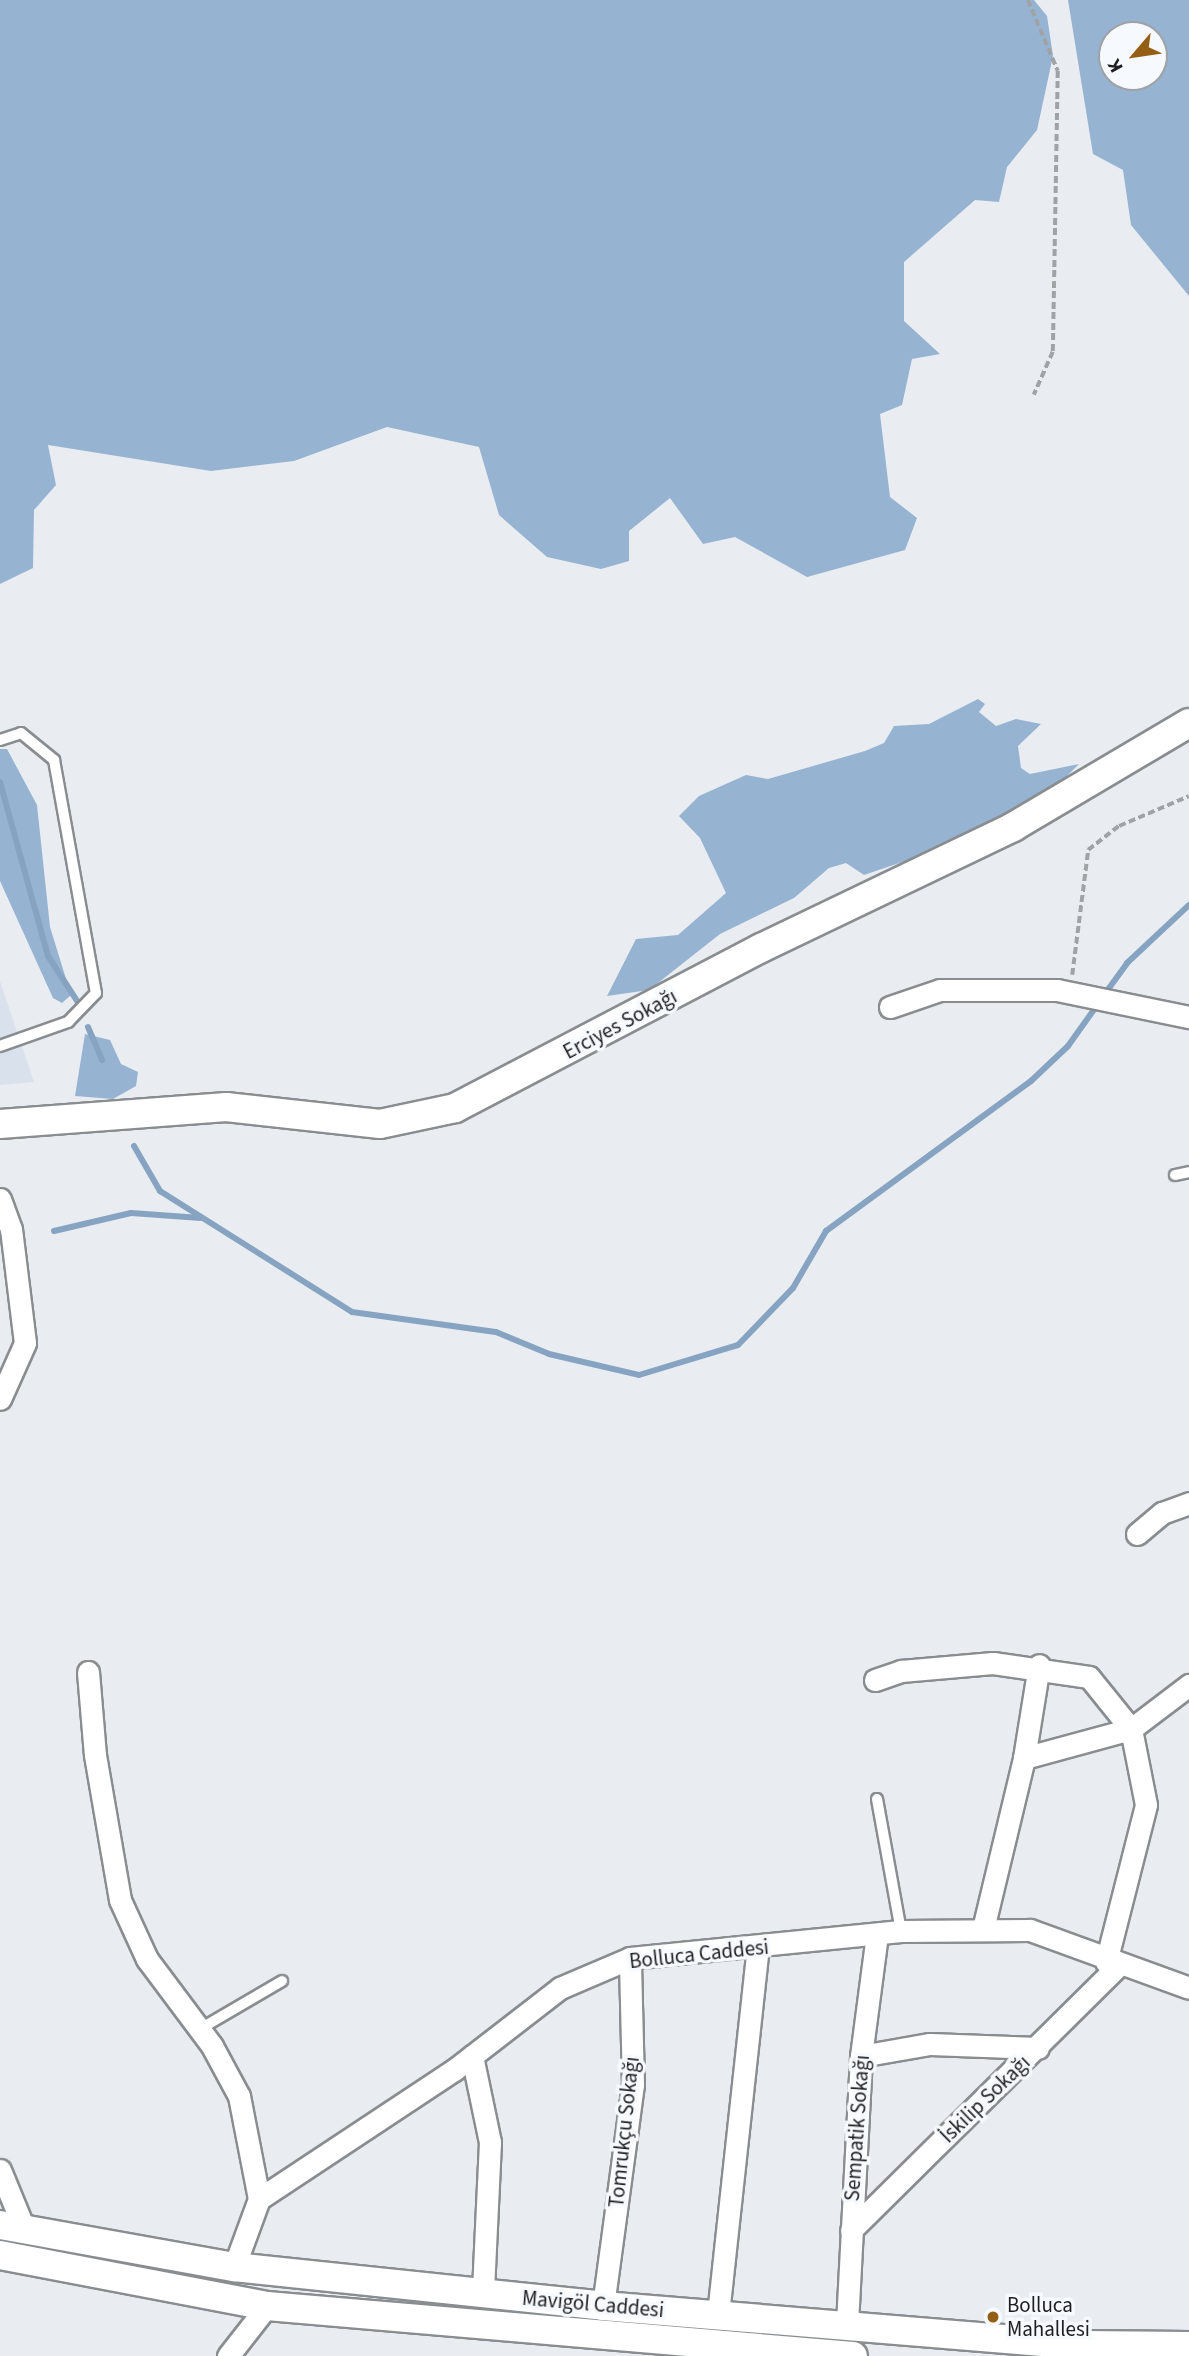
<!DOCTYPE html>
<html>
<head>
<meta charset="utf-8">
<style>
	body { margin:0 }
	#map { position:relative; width:1189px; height:2356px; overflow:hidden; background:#e9edf1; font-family:"Source Sans 3",sans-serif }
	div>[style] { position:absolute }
	.built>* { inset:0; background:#d9e2ec }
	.forest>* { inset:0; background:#96b3d2 }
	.stream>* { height:6px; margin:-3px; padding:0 3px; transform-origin:3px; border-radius:3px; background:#86a4c2 }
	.path>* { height:3.5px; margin-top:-1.75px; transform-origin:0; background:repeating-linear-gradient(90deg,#a0a3a6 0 7px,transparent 0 10.5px) }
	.roads { filter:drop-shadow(2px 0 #898d90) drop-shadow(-2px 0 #898d90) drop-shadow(0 2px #898d90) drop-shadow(0 -2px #898d90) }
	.lane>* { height:10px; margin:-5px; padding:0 5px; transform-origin:5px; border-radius:5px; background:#fff }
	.street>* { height:21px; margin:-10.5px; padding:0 10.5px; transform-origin:10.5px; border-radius:10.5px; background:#fff }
	.secondary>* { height:28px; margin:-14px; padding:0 14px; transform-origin:14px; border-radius:14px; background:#fff }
	.dots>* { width:19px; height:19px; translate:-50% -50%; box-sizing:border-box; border:4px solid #f6fafe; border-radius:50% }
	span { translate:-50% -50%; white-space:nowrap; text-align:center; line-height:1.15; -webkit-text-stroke:7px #f6fafe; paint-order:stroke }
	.street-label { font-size:21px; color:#1d1e20 }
	.poi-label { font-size:21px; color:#1d1e20 }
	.left { translate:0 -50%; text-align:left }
	.north { position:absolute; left:1098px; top:21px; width:70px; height:70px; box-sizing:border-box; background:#f6fafe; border:2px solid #9fa2a5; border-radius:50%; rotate:241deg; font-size:19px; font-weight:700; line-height:28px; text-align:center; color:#1d1e20 }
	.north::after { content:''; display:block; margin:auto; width:24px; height:32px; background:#945f14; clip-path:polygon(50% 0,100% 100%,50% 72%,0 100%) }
</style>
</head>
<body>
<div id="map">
	<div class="built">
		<i style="clip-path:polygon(0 981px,34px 1082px,0 1085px)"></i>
	</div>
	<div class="forest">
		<i style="clip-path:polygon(0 0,1034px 0,1047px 16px,1053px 56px,1037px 130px,1007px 167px,999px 202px,975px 200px,904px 262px,904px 321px,940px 354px,912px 359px,902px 405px,880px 414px,890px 497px,917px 518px,905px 550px,807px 577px,735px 537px,703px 544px,670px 498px,629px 531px,629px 561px,601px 569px,547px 557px,499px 515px,479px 447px,387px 427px,294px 461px,211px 471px,48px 445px,56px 485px,34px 510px,33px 568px,0 584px)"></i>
		<i style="clip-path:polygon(evenodd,1068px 0,1189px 0,1189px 296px,1131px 225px,1123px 170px,1093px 154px,1068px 0,1112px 35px,1154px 35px,1154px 77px,1112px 77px,1112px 35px)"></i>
		<i style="clip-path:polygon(978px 699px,985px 704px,979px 712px,996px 726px,1016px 719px,1041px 724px,1018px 746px,1021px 768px,1030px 774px,1079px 764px,1053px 790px,911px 859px,864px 875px,846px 863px,829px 868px,794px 898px,720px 934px,649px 990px,607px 996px,636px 939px,678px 935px,726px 893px,700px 838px,679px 816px,699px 796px,746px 775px,768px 779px,865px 751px,884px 743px,894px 726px,929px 724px)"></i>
		<i style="clip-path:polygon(0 749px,7px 749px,37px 805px,50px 927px,71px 995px,62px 1003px,53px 998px,0 881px)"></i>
		<i style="clip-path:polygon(85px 1034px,110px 1040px,121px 1064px,138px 1072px,136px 1086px,113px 1099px,75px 1096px)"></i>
	</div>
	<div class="stream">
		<i style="left:0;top:782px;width:180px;rotate:74.6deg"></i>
		<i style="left:48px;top:956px;width:57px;rotate:57.1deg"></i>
		<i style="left:1104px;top:995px;width:39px;rotate:-54deg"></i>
		<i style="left:1127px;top:963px;width:85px;rotate:-43.1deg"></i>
		<i style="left:88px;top:1027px;width:36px;rotate:67deg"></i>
		<i style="left:134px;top:1146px;width:52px;rotate:60deg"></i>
		<i style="left:160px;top:1191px;width:227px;rotate:32.2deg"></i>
		<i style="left:352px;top:1312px;width:145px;rotate:7.9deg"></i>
		<i style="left:496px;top:1332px;width:57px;rotate:22.5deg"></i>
		<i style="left:549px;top:1354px;width:92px;rotate:13.1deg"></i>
		<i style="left:639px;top:1375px;width:103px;rotate:-16.9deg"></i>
		<i style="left:738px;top:1345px;width:79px;rotate:-46deg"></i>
		<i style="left:793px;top:1288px;width:66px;rotate:-59.9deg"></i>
		<i style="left:826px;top:1231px;width:254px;rotate:-36.2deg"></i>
		<i style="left:1031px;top:1081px;width:51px;rotate:-43.4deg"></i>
		<i style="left:1068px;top:1046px;width:52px;rotate:-54.5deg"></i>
		<i style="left:54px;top:1231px;width:79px;rotate:-13.2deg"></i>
		<i style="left:131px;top:1213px;width:70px;rotate:4.1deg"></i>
	</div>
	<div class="path">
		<i style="left:1028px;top:0;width:77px;rotate:67.1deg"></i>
		<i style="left:1058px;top:71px;width:281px;rotate:91deg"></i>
		<i style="left:1053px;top:352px;width:47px;rotate:113.8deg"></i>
		<i style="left:1072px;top:975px;width:126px;rotate:-82.7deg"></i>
		<i style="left:1088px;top:850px;width:39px;rotate:-38deg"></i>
		<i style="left:1119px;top:826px;width:76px;rotate:-23.2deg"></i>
	</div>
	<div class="roads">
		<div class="lane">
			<i style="left:0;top:740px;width:22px;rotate:-18deg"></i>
			<i style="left:21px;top:733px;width:43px;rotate:39.3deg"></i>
			<i style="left:54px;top:760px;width:237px;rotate:79.8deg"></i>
			<i style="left:96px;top:993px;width:40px;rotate:134deg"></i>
			<i style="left:68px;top:1022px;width:72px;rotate:160.6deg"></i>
			<i style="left:1175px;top:1175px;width:14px;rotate:-12deg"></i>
			<i style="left:877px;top:1799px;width:134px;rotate:79.7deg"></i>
			<i style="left:200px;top:2029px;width:95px;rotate:-30.3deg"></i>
		</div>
		<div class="street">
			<i style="left:890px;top:1007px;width:53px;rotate:-18.8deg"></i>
			<i style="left:940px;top:990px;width:117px"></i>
			<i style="left:1057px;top:990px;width:135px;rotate:11.6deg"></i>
			<i style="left:0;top:1199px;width:32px;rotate:70deg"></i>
			<i style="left:11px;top:1229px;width:115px;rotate:83deg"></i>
			<i style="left:25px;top:1343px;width:61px;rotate:114.1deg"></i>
			<i style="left:1137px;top:1534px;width:33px;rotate:-40deg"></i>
			<i style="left:1162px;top:1513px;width:29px;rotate:-20deg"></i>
			<i style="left:88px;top:1672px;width:83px;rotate:85.2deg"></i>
			<i style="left:95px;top:1755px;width:147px;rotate:80.2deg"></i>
			<i style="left:120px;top:1900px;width:65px;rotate:65.4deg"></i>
			<i style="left:147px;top:1959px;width:109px;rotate:53.2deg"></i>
			<i style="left:212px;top:2046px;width:57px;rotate:61.6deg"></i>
			<i style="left:239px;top:2096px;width:105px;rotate:79deg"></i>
			<i style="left:875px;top:1680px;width:28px;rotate:-19deg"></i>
			<i style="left:901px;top:1671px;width:92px;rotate:-5deg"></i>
			<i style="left:993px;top:1663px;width:97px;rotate:8.3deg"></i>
			<i style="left:1089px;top:1677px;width:67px;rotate:51.1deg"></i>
			<i style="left:1131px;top:1729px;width:77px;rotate:78.8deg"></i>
			<i style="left:1146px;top:1805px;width:162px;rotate:104.3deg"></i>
			<i style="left:1024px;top:1758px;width:111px;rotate:-15.2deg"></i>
			<i style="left:1131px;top:1729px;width:73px;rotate:-37.2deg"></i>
			<i style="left:983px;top:1929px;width:176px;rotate:-76.5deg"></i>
			<i style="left:1024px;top:1758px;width:94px;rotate:-80.8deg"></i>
			<i style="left:472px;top:2056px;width:88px;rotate:78.2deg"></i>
			<i style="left:490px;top:2142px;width:151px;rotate:92.7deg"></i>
			<i style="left:861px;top:2056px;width:70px;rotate:-9.9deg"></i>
			<i style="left:930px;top:2044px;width:108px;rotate:2.1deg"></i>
			<i style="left:0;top:2170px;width:66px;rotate:67.7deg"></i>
			<i style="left:851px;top:2230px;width:374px;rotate:-44.7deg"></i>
			<i style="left:234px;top:2267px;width:72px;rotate:-69.8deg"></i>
			<i style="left:259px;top:2199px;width:234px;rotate:-33.5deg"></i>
			<i style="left:454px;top:2070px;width:134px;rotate:-37.7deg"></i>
			<i style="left:560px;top:1988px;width:76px;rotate:-23.2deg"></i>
			<i style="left:630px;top:1958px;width:272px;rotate:-5.7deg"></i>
			<i style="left:901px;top:1931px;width:129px;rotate:-0.4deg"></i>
			<i style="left:1030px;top:1930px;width:169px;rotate:20deg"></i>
			<i style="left:603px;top:2306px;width:223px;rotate:-82.3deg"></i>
			<i style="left:633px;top:2085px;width:127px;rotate:-91.4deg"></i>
			<i style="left:718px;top:2314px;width:369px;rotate:-83.8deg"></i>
			<i style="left:847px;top:2324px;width:268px;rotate:-87deg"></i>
			<i style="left:861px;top:2056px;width:123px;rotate:-82.5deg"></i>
			<i style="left:228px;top:2356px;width:63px;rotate:-52deg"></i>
		</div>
		<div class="secondary">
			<i style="left:0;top:1124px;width:227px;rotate:-4.3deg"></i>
			<i style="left:226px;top:1107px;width:155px;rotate:6.3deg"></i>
			<i style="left:380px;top:1124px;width:77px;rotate:-12deg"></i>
			<i style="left:455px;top:1108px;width:345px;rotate:-27.6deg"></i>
			<i style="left:761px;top:948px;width:280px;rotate:-25.6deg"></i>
			<i style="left:1013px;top:827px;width:204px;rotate:-30.6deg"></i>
			<i style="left:0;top:2225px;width:238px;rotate:10.2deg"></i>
			<i style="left:234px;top:2267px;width:371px;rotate:6deg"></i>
			<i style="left:603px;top:2306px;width:481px;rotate:4.7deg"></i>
			<i style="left:1082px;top:2345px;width:107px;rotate:0.5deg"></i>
			<i style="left:0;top:2255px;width:272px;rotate:10.8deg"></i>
			<i style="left:267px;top:2306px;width:588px;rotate:4.88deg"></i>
		</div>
	</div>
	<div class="dots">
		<i style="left:993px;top:2317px;background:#945f14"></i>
	</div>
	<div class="street-label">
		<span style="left:620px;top:1024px;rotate:-28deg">Erciyes Sokağı</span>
		<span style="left:699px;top:1954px;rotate:-6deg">Bolluca Caddesi</span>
		<span style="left:985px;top:2099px;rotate:-44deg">İskilip Sokağı</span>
		<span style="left:857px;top:2128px;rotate:-86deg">Sempatik Sokağı</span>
		<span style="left:624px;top:2132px;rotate:-84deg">Tomrukçu Sokağı</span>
		<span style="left:593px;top:2304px;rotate:5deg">Mavigöl Caddesi</span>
	</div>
	<div class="poi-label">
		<span class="left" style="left:1007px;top:2317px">Bolluca<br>Mahallesi</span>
	</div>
	<div class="north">K</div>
</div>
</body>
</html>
